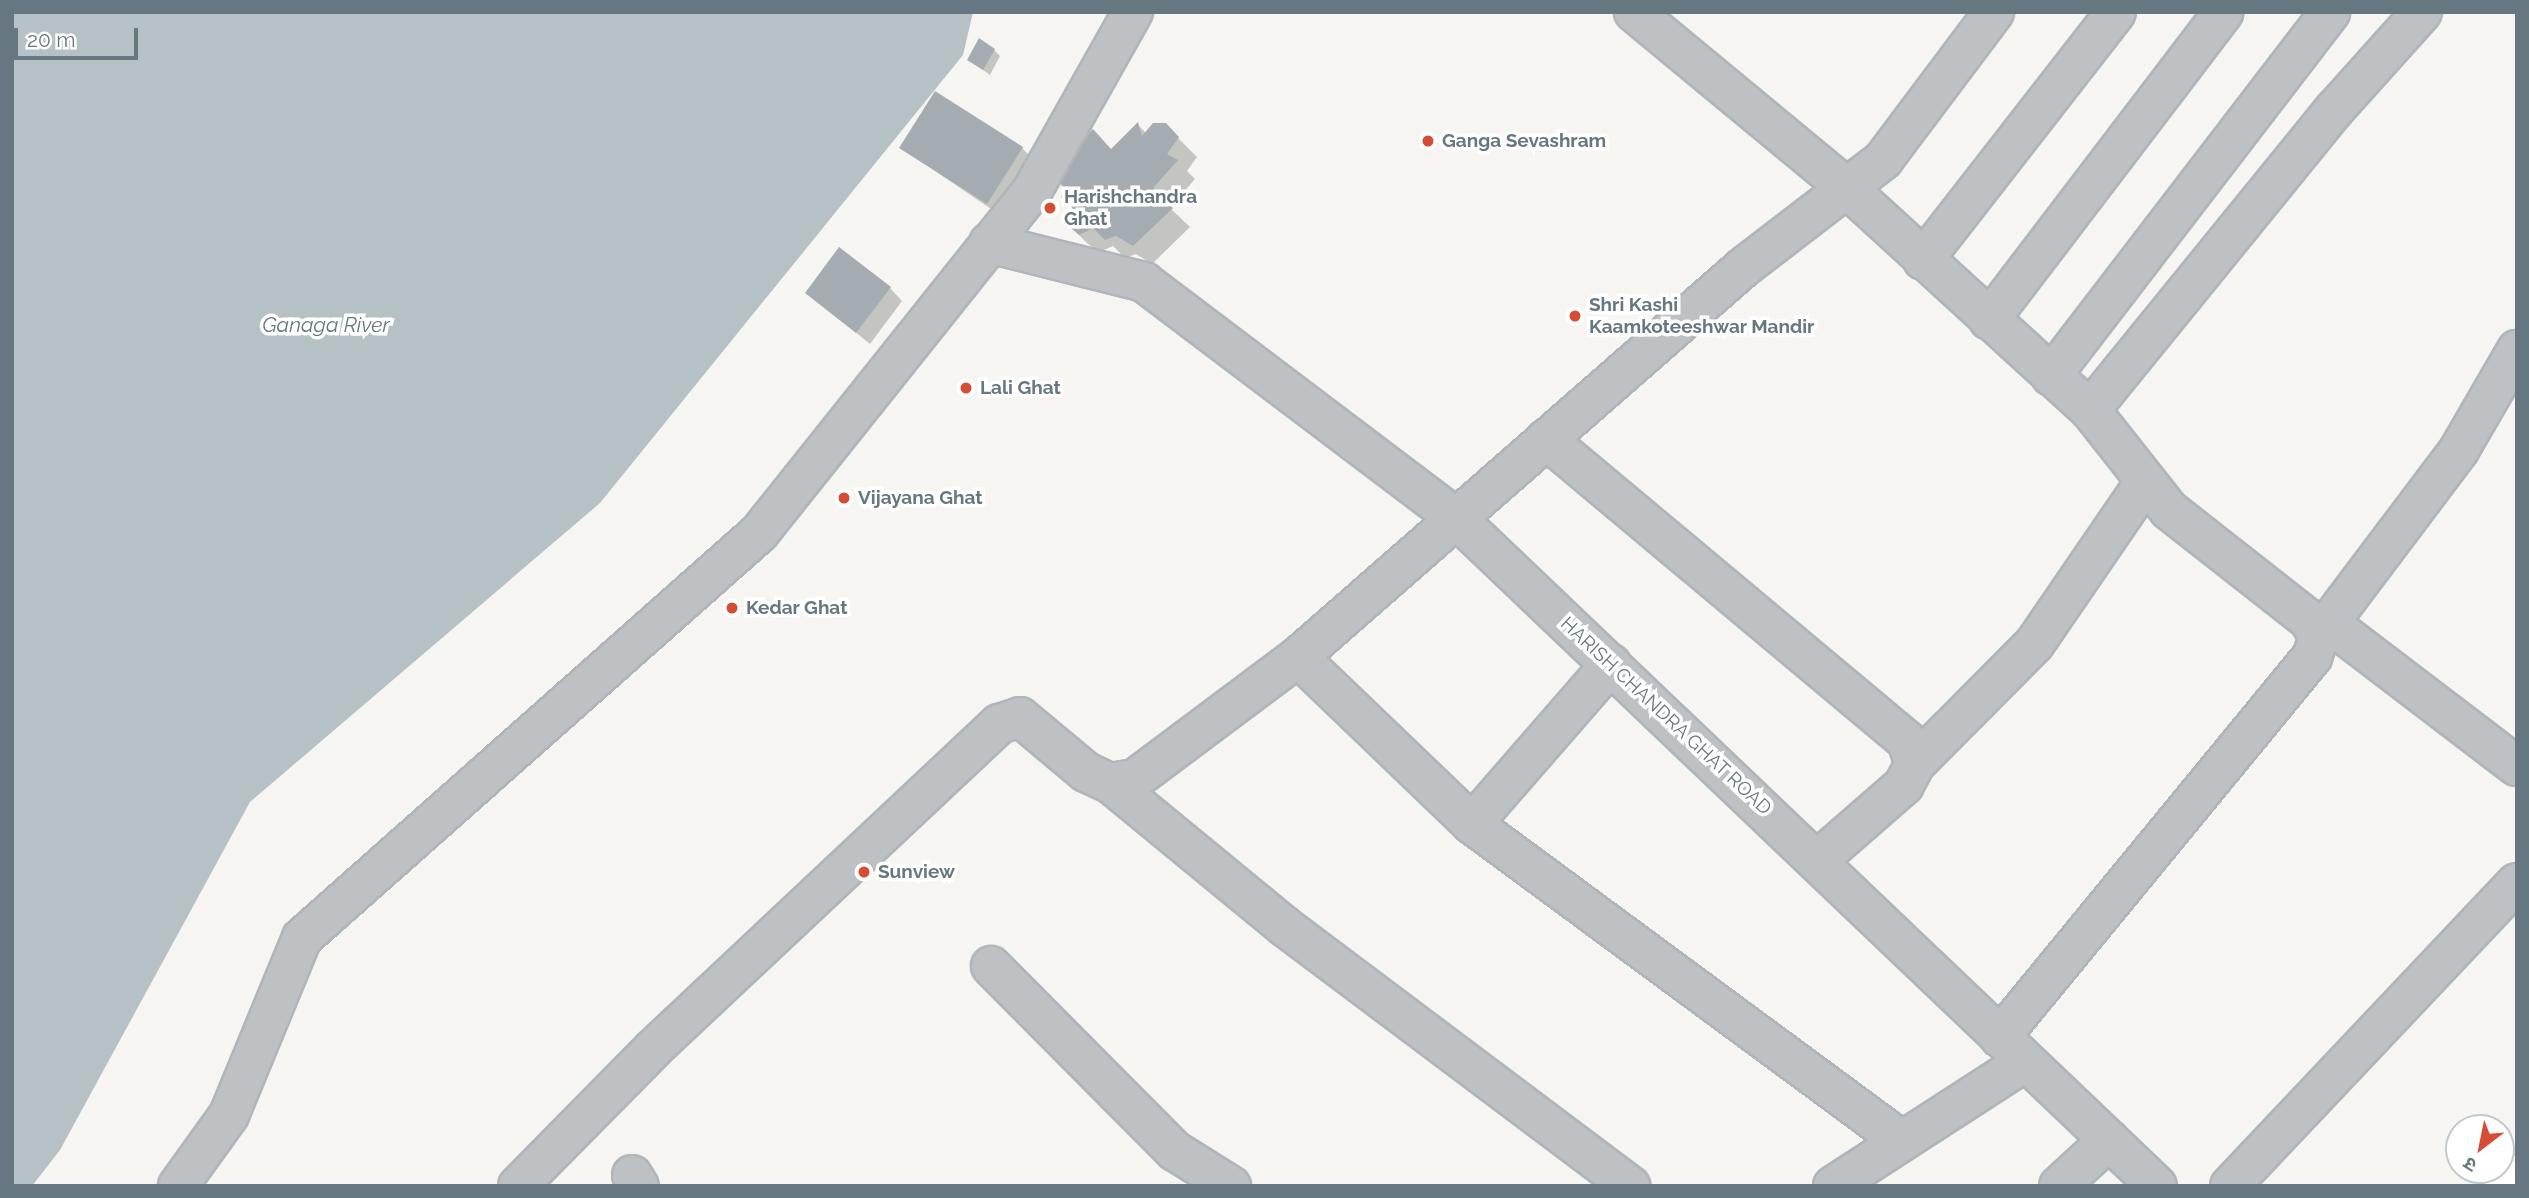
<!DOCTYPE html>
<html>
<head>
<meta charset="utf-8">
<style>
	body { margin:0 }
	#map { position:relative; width:2529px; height:1198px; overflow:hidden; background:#f6f5f2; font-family:Raleway,"Noto Sans Devanagari",sans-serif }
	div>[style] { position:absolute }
	.water>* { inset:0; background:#b5c1c4 }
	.shadow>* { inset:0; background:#0003 }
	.building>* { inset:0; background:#a5acb1 }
	.roads { filter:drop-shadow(2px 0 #afb5b9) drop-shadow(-2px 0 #afb5b9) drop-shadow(0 2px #afb5b9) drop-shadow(0 -2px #afb5b9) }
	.street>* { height:38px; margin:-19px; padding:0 19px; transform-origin:19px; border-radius:19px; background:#bdc1c4 }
	.secondary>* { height:38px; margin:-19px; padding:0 19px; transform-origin:19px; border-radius:19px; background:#fff }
	.dots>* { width:19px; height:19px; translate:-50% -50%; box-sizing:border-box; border:4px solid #fff; border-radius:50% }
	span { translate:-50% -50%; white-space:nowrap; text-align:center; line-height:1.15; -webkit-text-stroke:7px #fff; paint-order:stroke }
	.poi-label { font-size:19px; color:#677781; font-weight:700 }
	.left { translate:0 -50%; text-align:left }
	.street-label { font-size:19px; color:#677781 }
	.water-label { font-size:21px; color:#63787e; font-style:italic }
	.frame { position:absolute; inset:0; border:14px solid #677781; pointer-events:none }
	.north { position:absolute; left:2445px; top:1114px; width:70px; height:70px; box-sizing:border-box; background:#fff; border:2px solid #c2c9cd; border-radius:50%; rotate:212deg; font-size:19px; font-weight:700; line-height:28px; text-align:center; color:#677781 }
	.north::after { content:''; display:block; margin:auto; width:24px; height:32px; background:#d44d34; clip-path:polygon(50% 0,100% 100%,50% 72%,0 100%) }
	.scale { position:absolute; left:14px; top:28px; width:124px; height:32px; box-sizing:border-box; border:4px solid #677781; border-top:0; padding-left:9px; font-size:21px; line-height:24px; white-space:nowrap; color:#677781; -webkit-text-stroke:5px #fff; paint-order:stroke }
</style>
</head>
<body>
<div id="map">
	<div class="water">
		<i style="clip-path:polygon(12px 12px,973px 12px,963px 55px,600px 503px,250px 802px,60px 1150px,32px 1186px,12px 1186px)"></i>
	</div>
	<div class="shadow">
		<i style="clip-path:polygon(994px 50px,1000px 56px,990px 75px,969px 60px)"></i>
		<i style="clip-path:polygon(1138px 125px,1146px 133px,1165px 125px,1197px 157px,1187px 171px,1195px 179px,1170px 208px,1190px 227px,1152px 264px,1136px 254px,1125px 258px,1113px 246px,1099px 252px,1088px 244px,1069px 225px,1074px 207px,1051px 168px,1112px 150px)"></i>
		<i style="clip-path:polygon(901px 148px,1022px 148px,1035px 161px,1000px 215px)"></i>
		<i style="clip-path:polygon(890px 288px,902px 301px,870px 344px,807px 293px)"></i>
	</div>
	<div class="building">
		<i style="clip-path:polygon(979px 38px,995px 49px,983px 70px,967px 60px)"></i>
		<i style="clip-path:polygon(935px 91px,1023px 147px,987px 204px,899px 148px)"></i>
		<i style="clip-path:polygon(1138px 122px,1142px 136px,1153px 123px,1166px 123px,1179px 137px,1167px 154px,1178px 160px,1153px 188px,1173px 208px,1133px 246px,1116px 236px,1105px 240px,1093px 228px,1079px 235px,1068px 225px,1072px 207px,1061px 197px,1066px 190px,1049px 168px,1093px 129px,1111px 149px)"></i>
		<i style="clip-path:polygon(839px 247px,891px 287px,856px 333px,805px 293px)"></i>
	</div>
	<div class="roads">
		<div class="street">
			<i style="left:1634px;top:12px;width:279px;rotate:39.6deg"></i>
			<i style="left:1849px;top:190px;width:326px;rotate:42.4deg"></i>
			<i style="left:2090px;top:410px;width:127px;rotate:51.7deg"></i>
			<i style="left:2169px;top:510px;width:177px;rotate:38.1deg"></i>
			<i style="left:2308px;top:619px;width:20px;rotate:57deg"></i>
			<i style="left:2319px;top:636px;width:22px;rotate:108deg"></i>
			<i style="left:2312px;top:657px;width:492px;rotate:129.4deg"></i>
			<i style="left:989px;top:243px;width:160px;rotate:14.1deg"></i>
			<i style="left:1144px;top:282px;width:391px;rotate:37.1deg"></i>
			<i style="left:1456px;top:518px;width:968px;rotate:43.62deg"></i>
			<i style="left:1923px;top:260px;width:314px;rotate:-52.1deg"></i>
			<i style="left:1989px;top:320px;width:387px;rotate:-52.7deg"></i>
			<i style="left:2051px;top:376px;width:459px;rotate:-52.5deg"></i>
			<i style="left:2090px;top:410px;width:388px;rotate:-50.9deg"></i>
			<i style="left:2335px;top:109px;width:130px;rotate:-48.1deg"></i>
			<i style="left:1546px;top:439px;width:471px;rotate:39.9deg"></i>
			<i style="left:1907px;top:741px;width:24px;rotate:71deg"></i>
			<i style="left:1915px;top:764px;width:24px;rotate:118deg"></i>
			<i style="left:1904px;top:785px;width:114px;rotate:138.9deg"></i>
			<i style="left:2329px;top:623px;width:236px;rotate:37.3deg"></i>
			<i style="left:2319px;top:636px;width:233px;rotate:-53deg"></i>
			<i style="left:2459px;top:450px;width:116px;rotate:-59.9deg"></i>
			<i style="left:1298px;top:657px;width:241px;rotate:43.8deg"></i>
			<i style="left:1472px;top:824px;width:534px;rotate:36.4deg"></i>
			<i style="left:1915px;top:764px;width:170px;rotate:-45.2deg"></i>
			<i style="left:2035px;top:643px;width:193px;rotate:-55.6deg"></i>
			<i style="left:1110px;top:783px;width:225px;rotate:39.4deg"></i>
			<i style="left:1284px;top:926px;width:433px;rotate:36.9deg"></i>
			<i style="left:1472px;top:824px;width:212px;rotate:-49deg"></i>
			<i style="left:991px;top:966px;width:261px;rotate:45.2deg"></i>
			<i style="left:1175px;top:1151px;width:66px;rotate:32deg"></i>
			<i style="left:632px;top:1175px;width:13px;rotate:58deg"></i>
			<i style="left:178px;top:1186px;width:87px;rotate:-54.3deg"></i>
			<i style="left:229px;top:1115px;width:191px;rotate:-67.6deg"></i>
			<i style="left:302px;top:938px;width:611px;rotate:-41.55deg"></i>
			<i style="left:759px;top:533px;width:438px;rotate:-51.4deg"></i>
			<i style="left:1032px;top:191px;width:206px;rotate:-60.6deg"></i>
			<i style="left:518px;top:1186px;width:192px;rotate:-45.4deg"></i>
			<i style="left:653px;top:1049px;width:475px;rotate:-43.2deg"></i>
			<i style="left:999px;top:724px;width:22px;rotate:-18deg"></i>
			<i style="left:1020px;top:717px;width:86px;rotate:39.8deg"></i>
			<i style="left:1086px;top:772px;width:26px;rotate:25deg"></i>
			<i style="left:1110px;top:783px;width:25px;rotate:-9deg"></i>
			<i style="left:1135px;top:779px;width:204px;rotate:-36.8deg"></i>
			<i style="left:1298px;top:657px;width:594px;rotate:-41.18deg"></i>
			<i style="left:1745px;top:266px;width:174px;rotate:-37.5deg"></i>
			<i style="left:1883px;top:160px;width:185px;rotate:-53.1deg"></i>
			<i style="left:1833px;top:1186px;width:229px;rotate:-32.9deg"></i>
			<i style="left:2059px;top:1186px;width:68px;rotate:-42.6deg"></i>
			<i style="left:2230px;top:1186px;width:417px;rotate:-46.6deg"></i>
		</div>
		<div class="secondary">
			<i style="left:2503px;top:1186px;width:18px;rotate:-41deg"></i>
		</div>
	</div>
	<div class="dots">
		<i style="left:1428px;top:141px;background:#d44d34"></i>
		<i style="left:1050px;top:208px;background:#d44d34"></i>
		<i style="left:1575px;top:316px;background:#d44d34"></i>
		<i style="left:966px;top:388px;background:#d44d34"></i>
		<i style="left:844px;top:498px;background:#d44d34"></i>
		<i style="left:732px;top:608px;background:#d44d34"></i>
		<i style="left:864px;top:872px;background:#d44d34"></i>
	</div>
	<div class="poi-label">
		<span class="left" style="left:1442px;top:141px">Ganga Sevashram</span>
		<span class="left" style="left:1064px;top:208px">Harishchandra<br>Ghat</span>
		<span class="left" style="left:1589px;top:316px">Shri Kashi<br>Kaamkoteeshwar Mandir</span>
		<span class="left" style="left:980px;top:388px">Lali Ghat</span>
		<span class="left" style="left:858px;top:498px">Vijayana Ghat</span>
		<span class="left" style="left:746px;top:608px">Kedar Ghat</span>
		<span class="left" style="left:878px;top:872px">Sunview</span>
	</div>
	<div class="street-label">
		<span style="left:1666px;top:716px;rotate:43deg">HARISH CHANDRA GHAT ROAD</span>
	</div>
	<div class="water-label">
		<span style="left:326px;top:325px">Ganaga River</span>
	</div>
	<div class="frame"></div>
	<div class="north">उ</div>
	<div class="scale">20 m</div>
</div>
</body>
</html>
